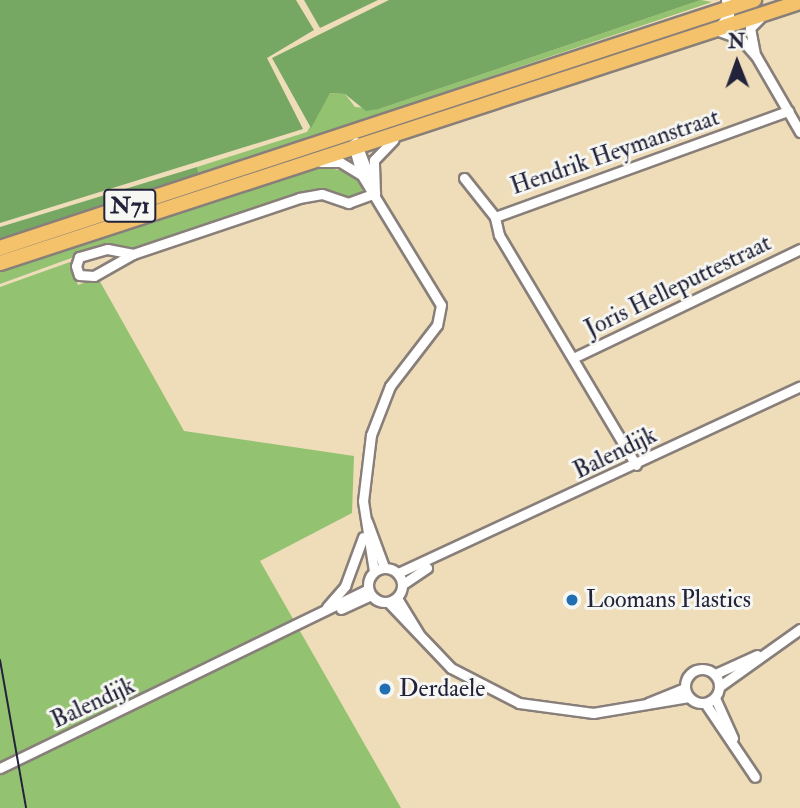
<!DOCTYPE html>
<html>
<head>
<meta charset="utf-8">
<style>
	body { margin:0 }
	#map { position:relative; width:800px; height:808px; overflow:hidden; background:#efdcb9; font-family:"IM FELL Double Pica",serif }
	div>[style] { position:absolute }
	.green>* { inset:0; background:#93c271 }
	.forest>* { inset:0; background:#76a863 }
	.roads { filter:drop-shadow(2px 0 #887f7a) drop-shadow(-2px 0 #887f7a) drop-shadow(0 2px #887f7a) drop-shadow(0 -2px #887f7a) }
	.minor>* { height:9px; margin:-4.5px; padding:0 4.5px; transform-origin:4.5px; border-radius:4.5px; background:#fff }
	.minor>.ring { margin:-4.5px; padding:0; box-sizing:content-box; background:none; border:9px solid #fff; border-radius:50% }
	.highway>* { height:14px; margin:-7px; padding:0 7px; transform-origin:7px; border-radius:7px; background:#f4c26a }
	.rail>* { height:2px; margin:-1px; padding:0 1px; transform-origin:1px; border-radius:1px; background:#22223b }
	.dots>* { width:19px; height:19px; translate:-50% -50%; box-sizing:border-box; border:4px solid #f6f6f2; border-radius:50% }
	span { translate:-50% -50%; white-space:nowrap; text-align:center; line-height:1.15; -webkit-text-stroke:6px #f6f6f2; paint-order:stroke }
	.shield-label span { padding:2px 5px; background:#f6f6f2; border:2px solid; border-radius:5px; -webkit-text-stroke-width:0 }
	.shield-label { font-size:23px; color:#22223b; font-weight:700 }
	.street-label { font-size:24px; color:#22223b }
	.poi-label { font-size:24px; color:#22223b }
	.left { translate:0 -50%; text-align:left }
	.north { position:absolute; left:702px; top:28px; width:70px; height:70px; -webkit-text-stroke:5px #f6f6f2; paint-order:stroke; rotate:359deg; font-size:19px; font-weight:700; line-height:28px; text-align:center; color:#22223b }
	.north::after { content:''; display:block; margin:auto; width:24px; height:32px; background:#22223b; clip-path:polygon(50% 0,100% 100%,50% 72%,0 100%) }
</style>
</head>
<body>
<div id="map">
	<div class="green">
		<i style="clip-path:polygon(701px 0,712px 2px,199px 175px,197px 167px,307px 132px,329px 93px,345px 94px,355px 107px,379px 109px)"></i>
		<i style="clip-path:polygon(712px 22px,641px 49px,381px 135px,379px 129px)"></i>
		<i style="clip-path:polygon(320px 166px,352px 173px,364px 186px,361px 194px,351px 199px,307px 192px,133px 250px,107px 245px,0 284px,0 271px)"></i>
		<i style="clip-path:polygon(70px 262px,78px 285px,98px 278px,184px 431px,354px 456px,352px 513px,260px 561px,401px 808px,0 808px,0 287px)"></i>
	</div>
	<div class="forest">
		<i style="clip-path:polygon(0 0,296px 0,314px 30px,267px 58px,303px 129px,0 223px)"></i>
		<i style="clip-path:polygon(304px 0,378px 0,320px 28px)"></i>
		<i style="clip-path:polygon(389px 0,701px 0,379px 109px,366px 111px,345px 94px,330px 93px,311px 128px,272px 58px)"></i>
		<i style="clip-path:polygon(197px 167px,199px 175px,0 240px,0 227px)"></i>
	</div>
	<div class="roads">
		<div class="minor">
			<i style="left:726px;top:0;width:15px;rotate:79deg"></i>
			<i style="left:729px;top:15px;width:20px;rotate:131deg"></i>
			<i style="left:716px;top:30px;width:27px;rotate:20deg"></i>
			<i style="left:741px;top:39px;width:23px;rotate:49deg"></i>
			<i style="left:756px;top:56px;width:88px;rotate:59.9deg"></i>
			<i style="left:755px;top:54px;width:26px;rotate:-101deg"></i>
			<i style="left:750px;top:28px;width:14px;rotate:-45deg"></i>
			<i style="left:356px;top:142px;width:39px;rotate:69deg"></i>
			<i style="left:353px;top:144px;width:31px;rotate:75deg"></i>
			<i style="left:361px;top:174px;width:153px;rotate:58.6deg"></i>
			<i style="left:441px;top:305px;width:20px;rotate:101deg"></i>
			<i style="left:437px;top:325px;width:77px;rotate:127.6deg"></i>
			<i style="left:390px;top:386px;width:53px;rotate:111.2deg"></i>
			<i style="left:371px;top:435px;width:66px;rotate:96.9deg"></i>
			<i style="left:363px;top:501px;width:71px;rotate:81.1deg"></i>
			<i style="left:321px;top:162px;width:19px"></i>
			<i style="left:340px;top:162px;width:23px;rotate:31deg"></i>
			<i style="left:464px;top:178px;width:50px;rotate:51.5deg"></i>
			<i style="left:375px;top:193px;width:33px;rotate:-92deg"></i>
			<i style="left:374px;top:160px;width:28px;rotate:-46deg"></i>
			<i style="left:133px;top:254px;width:26px;rotate:-169deg"></i>
			<i style="left:107px;top:249px;width:29px;rotate:164deg"></i>
			<i style="left:79px;top:257px;width:9px;rotate:108deg"></i>
			<i style="left:76px;top:266px;width:9px;rotate:72deg"></i>
			<i style="left:79px;top:275px;width:15px;rotate:4deg"></i>
			<i style="left:94px;top:276px;width:45px;rotate:-29.4deg"></i>
			<i style="left:133px;top:254px;width:175px;rotate:-18.6deg"></i>
			<i style="left:299px;top:198px;width:23px;rotate:-10deg"></i>
			<i style="left:322px;top:194px;width:28px;rotate:19deg"></i>
			<i style="left:348px;top:203px;width:29px;rotate:-20deg"></i>
			<i style="left:573px;top:358px;width:252px;rotate:-25.6deg"></i>
			<i style="left:636px;top:465px;width:268px;rotate:-120.8deg"></i>
			<i style="left:499px;top:235px;width:18px;rotate:-103deg"></i>
			<i style="left:495px;top:217px;width:312px;rotate:-19.9deg"></i>
			<i style="left:367px;top:521px;width:49px;rotate:69.7deg"></i>
			<i class="ring" style="left:368px;top:568px;width:25px;height:25px"></i>
			<i style="left:398px;top:573px;width:443px;rotate:-24.9deg"></i>
			<i style="left:403px;top:584px;width:29px;rotate:-34deg"></i>
			<i style="left:397px;top:598px;width:42px;rotate:58.6deg"></i>
			<i style="left:388px;top:602px;width:91px;rotate:46.3deg"></i>
			<i style="left:451px;top:668px;width:76px;rotate:27.2deg"></i>
			<i style="left:519px;top:703px;width:75px;rotate:7.7deg"></i>
			<i style="left:593px;top:713px;width:97px;rotate:-9.5deg"></i>
			<i style="left:327px;top:607px;width:28px;rotate:-49deg"></i>
			<i style="left:345px;top:586px;width:52px;rotate:-69.8deg"></i>
			<i style="left:341px;top:609px;width:33px;rotate:-25deg"></i>
			<i class="ring" style="left:685px;top:669px;width:25px;height:25px"></i>
			<i style="left:715px;top:674px;width:46px;rotate:-24.3deg"></i>
			<i style="left:720px;top:686px;width:98px;rotate:-35.5deg"></i>
			<i style="left:715px;top:698px;width:44px;rotate:65.8deg"></i>
			<i style="left:648px;top:703px;width:40px;rotate:-22deg"></i>
			<i style="left:705px;top:703px;width:89px;rotate:56deg"></i>
			<i style="left:0;top:768px;width:409px;rotate:-25.9deg"></i>
		</div>
		<div class="highway">
			<i style="left:0;top:248px;width:794px;rotate:-18.21deg"></i>
			<i style="left:0;top:263px;width:841px;rotate:-18.07deg"></i>
		</div>
	</div>
	<div class="rail">
		<i style="left:0;top:660px;width:150px;rotate:80deg"></i>
	</div>
	<div class="dots">
		<i style="left:572px;top:600px;background:#1f6fb2"></i>
		<i style="left:385px;top:689px;background:#1f6fb2"></i>
	</div>
	<div class="shield-label">
		<span style="left:130px;top:206px">N71</span>
	</div>
	<div class="street-label">
		<span style="left:615px;top:152px;rotate:-19deg">Hendrik Heymanstraat</span>
		<span style="left:678px;top:286px;rotate:-26deg">Joris Helleputtestraat</span>
		<span style="left:615px;top:453px;rotate:-26deg">Balendijk</span>
		<span style="left:93px;top:703px;rotate:-25deg">Balendijk</span>
	</div>
	<div class="poi-label">
		<span class="left" style="left:586px;top:600px">Loomans Plastics</span>
		<span class="left" style="left:399px;top:689px">Derdaele</span>
	</div>
	<div class="north">N</div>
</div>
</body>
</html>
